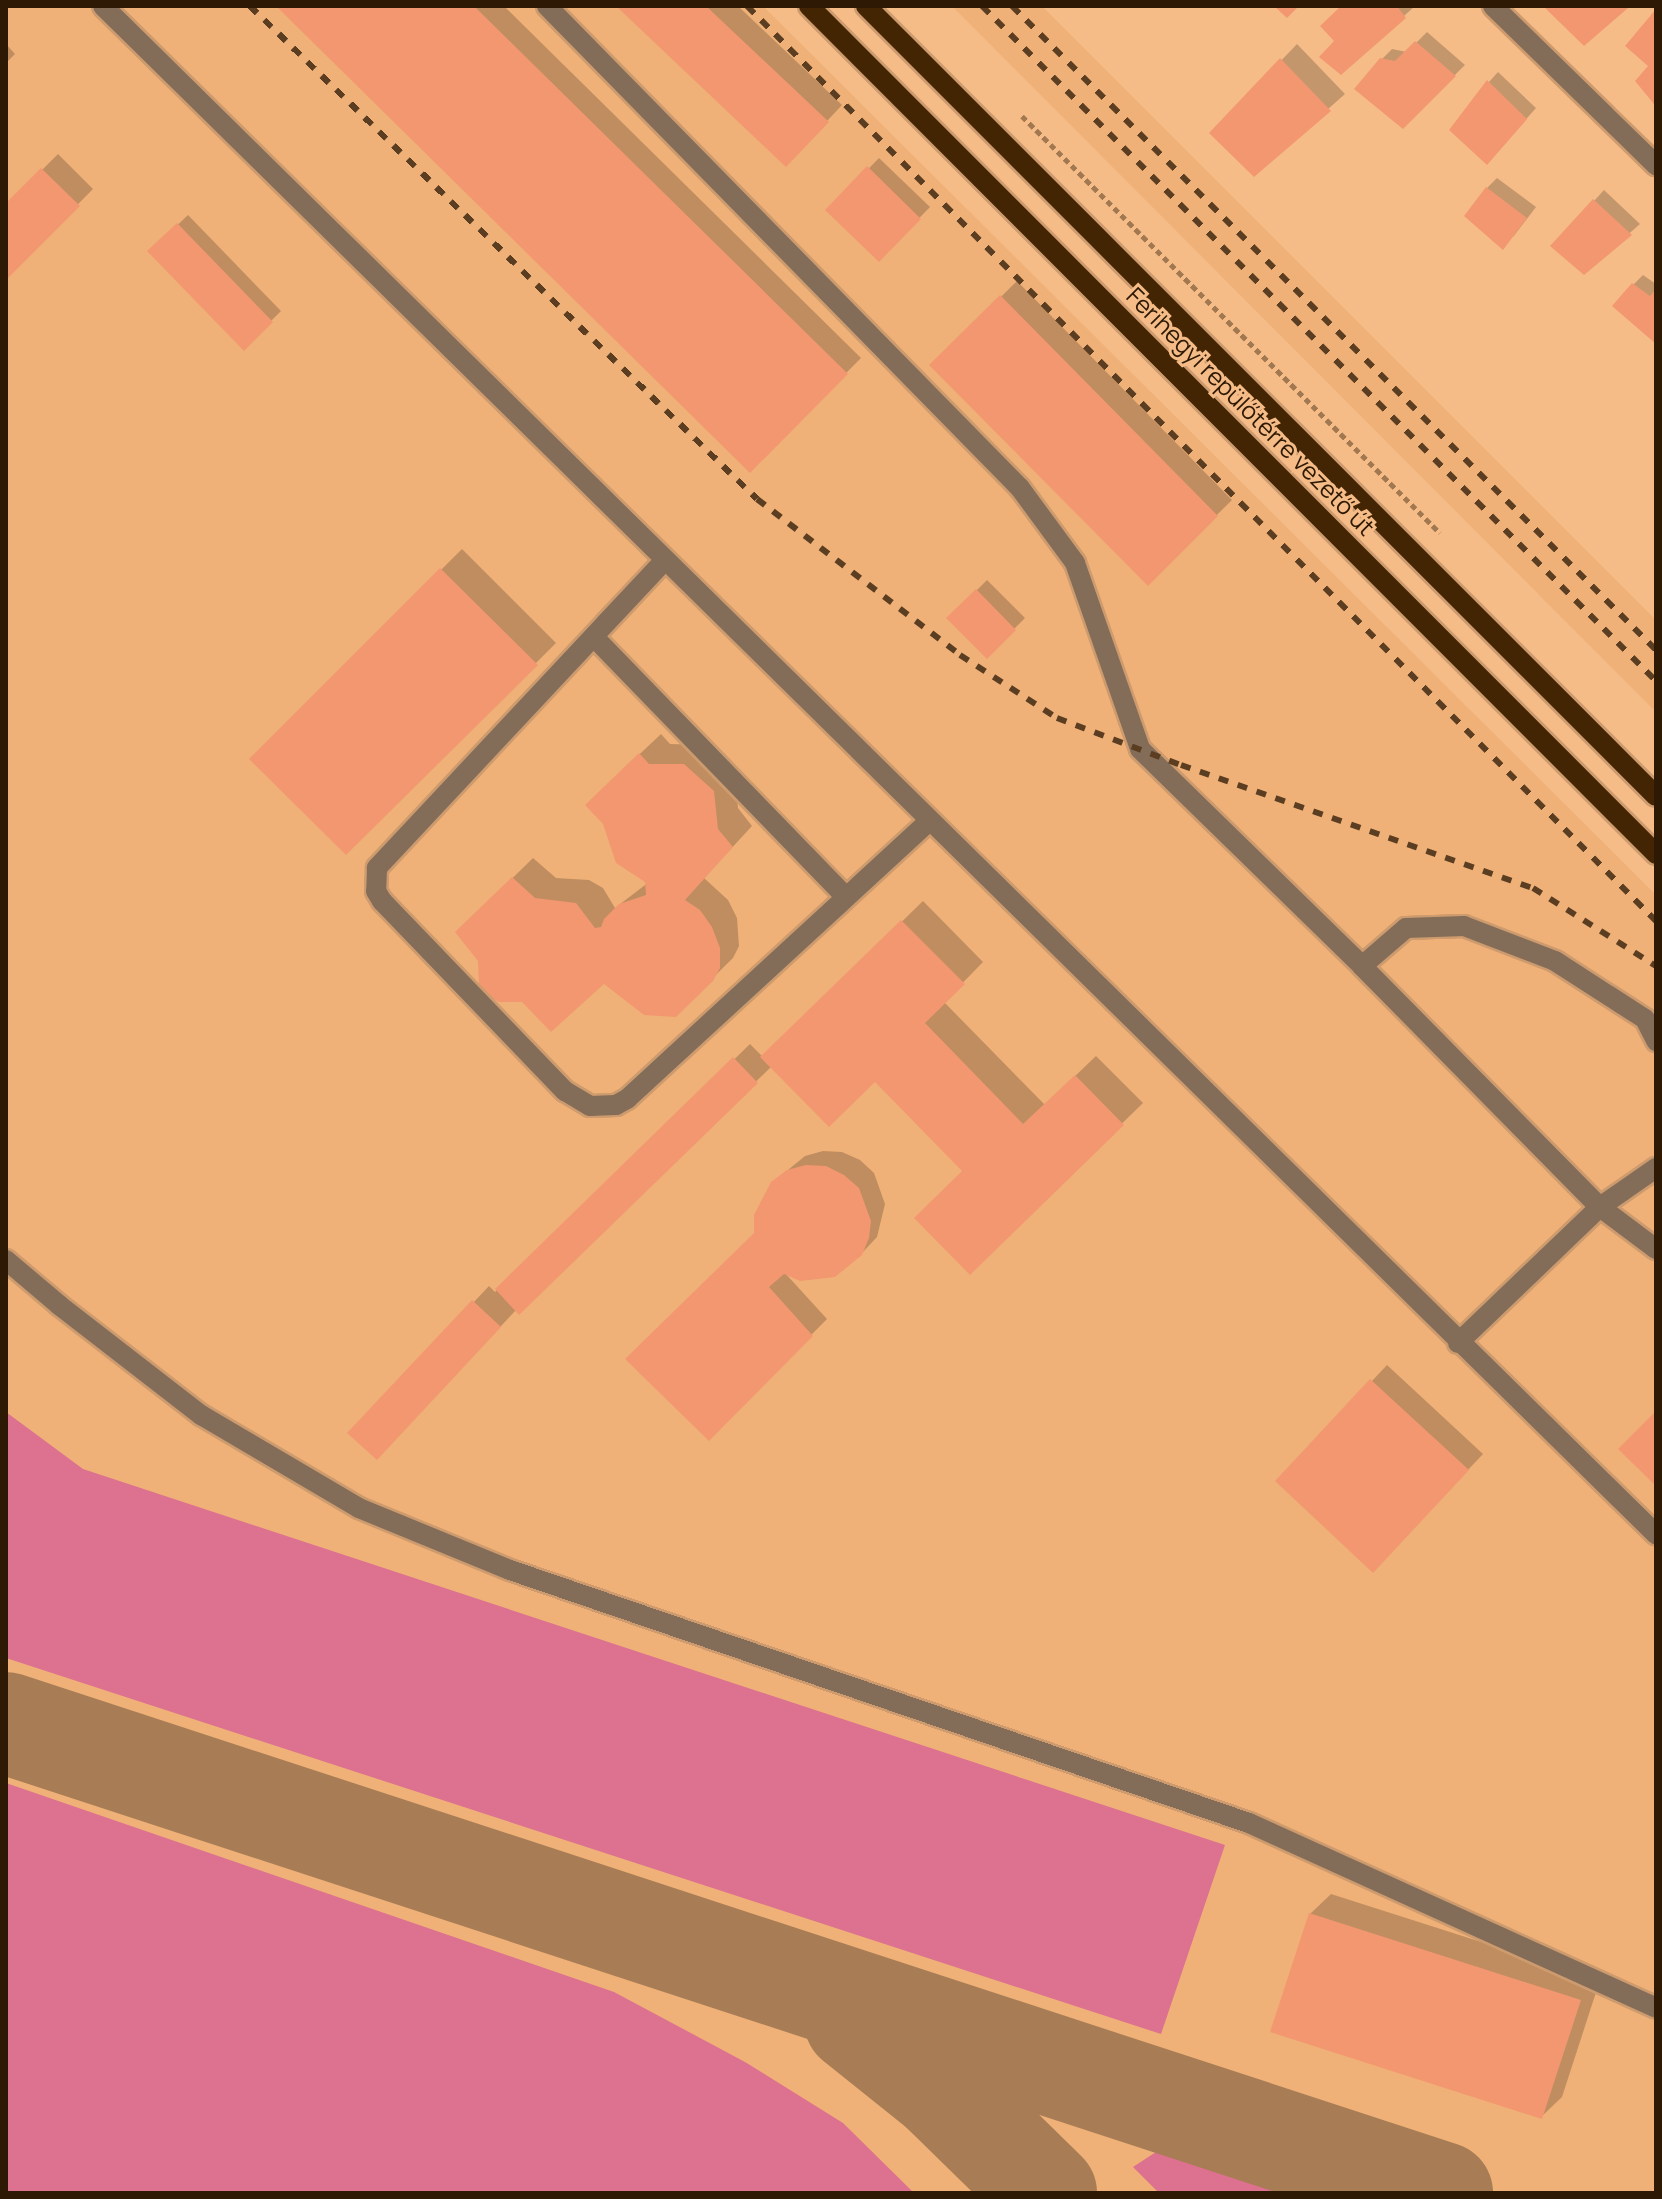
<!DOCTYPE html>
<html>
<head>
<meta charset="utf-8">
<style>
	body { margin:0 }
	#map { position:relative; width:1662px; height:2199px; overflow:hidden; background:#f5bc88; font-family:Manrope,sans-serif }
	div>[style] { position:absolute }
	.built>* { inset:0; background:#efb177 }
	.green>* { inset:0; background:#dd7190 }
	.shadow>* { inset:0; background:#0003 }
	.taxiway>* { height:102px; margin:-51px; padding:0 51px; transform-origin:51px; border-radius:51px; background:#a87d55 }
	.building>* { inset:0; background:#f39771 }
	.path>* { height:5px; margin-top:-2.5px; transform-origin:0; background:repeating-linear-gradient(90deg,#a27851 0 6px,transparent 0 10px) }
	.roads { filter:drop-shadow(2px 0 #cd9b6e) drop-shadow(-2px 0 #cd9b6e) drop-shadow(0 2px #cd9b6e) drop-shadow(0 -2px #cd9b6e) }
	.minor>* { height:20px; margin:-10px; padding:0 10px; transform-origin:10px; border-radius:10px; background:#846d58 }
	.major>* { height:20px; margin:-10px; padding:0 10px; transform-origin:10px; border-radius:10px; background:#432504 }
	.rail>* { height:6px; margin-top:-3px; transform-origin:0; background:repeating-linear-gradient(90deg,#5b3e22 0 10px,transparent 0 20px) }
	span { translate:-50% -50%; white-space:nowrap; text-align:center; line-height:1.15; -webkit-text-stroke:6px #f5bc88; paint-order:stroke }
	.street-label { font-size:24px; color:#2e1904 }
	.frame { position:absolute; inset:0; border:8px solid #2e1904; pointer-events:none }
</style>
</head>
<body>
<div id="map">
	<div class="built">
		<i style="clip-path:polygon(6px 6px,763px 6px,1656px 895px,1656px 2193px,6px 2193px)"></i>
		<i style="clip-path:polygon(952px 6px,1042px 6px,1656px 620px,1656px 712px)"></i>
	</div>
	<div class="green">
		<i style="clip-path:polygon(6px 1412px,83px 1469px,1225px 1845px,1161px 2034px,6px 1658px)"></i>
		<i style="clip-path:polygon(6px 1783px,614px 1992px,745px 2062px,843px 2123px,914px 2193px,6px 2193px)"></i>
		<i style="clip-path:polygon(1156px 2152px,1285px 2193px,1159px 2193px,1133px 2167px)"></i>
	</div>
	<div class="shadow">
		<i style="clip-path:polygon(279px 6px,504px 6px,861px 358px,750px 470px)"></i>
		<i style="clip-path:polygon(619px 6px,738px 6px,842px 105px,801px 149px)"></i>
		<i style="clip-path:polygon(1343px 6px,1415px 6px,1341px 73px,1337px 40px)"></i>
		<i style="clip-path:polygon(1427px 32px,1465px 65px,1403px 126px,1381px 60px,1392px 49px,1407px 52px)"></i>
		<i style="clip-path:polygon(6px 44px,15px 54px,6px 63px)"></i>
		<i style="clip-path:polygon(1297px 44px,1345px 94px,1254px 175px,1212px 133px)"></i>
		<i style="clip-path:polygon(1498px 72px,1536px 108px,1497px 152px,1489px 82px)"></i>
		<i style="clip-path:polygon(58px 154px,93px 189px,6px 277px,6px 206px)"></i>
		<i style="clip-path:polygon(879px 158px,930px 207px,879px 259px,828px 210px)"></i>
		<i style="clip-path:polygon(1497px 178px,1536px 207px,1513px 237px,1487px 188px)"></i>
		<i style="clip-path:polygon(1604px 190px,1640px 224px,1584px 273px,1553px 246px)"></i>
		<i style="clip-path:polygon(188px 215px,281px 311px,244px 348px,150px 251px)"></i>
		<i style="clip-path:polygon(1643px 275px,1656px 284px,1656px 341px,1633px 285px)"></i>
		<i style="clip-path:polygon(1017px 281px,1232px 500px,1148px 583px,932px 365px)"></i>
		<i style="clip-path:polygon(462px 549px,556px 643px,346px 853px,251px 759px)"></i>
		<i style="clip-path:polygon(987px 580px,1025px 618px,987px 656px,949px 618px)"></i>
		<i style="clip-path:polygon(661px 734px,670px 744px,705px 745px,734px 770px,738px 808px,752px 826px,704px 878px,728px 900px,737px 918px,739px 946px,733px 958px,675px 1015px,604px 981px,478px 912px,533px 858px,556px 878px,589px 880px,603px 888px,615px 908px,649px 882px,608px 784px)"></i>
		<i style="clip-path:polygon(923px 901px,983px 962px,944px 1002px,1045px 1105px,1096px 1056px,1143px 1103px,970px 1272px,965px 1171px,875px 1079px,772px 1066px,520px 1312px,517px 1309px,392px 1442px,350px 1433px,489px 1286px,495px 1292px,750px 1044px,763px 1057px)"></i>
		<i style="clip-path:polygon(823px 1151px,842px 1152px,860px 1160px,874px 1173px,885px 1204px,877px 1237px,861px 1254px,785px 1273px,827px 1319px,709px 1438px,756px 1233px,772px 1183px,805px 1156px)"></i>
		<i style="clip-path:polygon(1387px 1365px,1483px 1454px,1388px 1555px,1278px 1481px)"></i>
		<i style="clip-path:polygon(1331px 1894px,1600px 1980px,1562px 2097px,1541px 2117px,1310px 1914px)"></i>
	</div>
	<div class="taxiway">
		<i style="left:6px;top:1723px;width:1511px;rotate:18.12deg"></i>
		<i style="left:855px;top:2021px;width:110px;rotate:38.7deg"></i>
		<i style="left:941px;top:2090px;width:147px;rotate:44.4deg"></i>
	</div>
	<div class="building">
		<i style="clip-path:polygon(276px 6px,474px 6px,848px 374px,750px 473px)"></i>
		<i style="clip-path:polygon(616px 6px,706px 6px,829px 122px,786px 167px)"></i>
		<i style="clip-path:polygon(1274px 6px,1299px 6px,1287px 18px)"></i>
		<i style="clip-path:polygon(1341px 6px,1397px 6px,1406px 18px,1341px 75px,1319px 57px,1334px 41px,1320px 26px)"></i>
		<i style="clip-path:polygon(1543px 6px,1627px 6px,1628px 8px,1584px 46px)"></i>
		<i style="clip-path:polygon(1656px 9px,1656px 102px,1654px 104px,1635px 81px,1648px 66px,1625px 46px)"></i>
		<i style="clip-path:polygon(1415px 41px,1456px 76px,1403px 129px,1354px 89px,1380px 58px,1395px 61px)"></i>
		<i style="clip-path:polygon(1280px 58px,1331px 111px,1254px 177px,1209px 133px)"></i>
		<i style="clip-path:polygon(1487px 80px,1527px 119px,1487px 165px,1449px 130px)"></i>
		<i style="clip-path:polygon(867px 166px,921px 219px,879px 262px,825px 210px)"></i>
		<i style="clip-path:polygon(41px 168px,80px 206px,6px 280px,6px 203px)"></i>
		<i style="clip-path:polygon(1486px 187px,1527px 218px,1503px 250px,1464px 216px)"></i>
		<i style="clip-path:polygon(1593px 199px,1632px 235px,1584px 275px,1550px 246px)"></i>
		<i style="clip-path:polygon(177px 223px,273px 322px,244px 351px,147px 251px)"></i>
		<i style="clip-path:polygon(1632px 283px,1650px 296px,1656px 289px,1656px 344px,1612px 306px)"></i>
		<i style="clip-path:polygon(1000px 295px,1218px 516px,1148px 586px,929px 365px)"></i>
		<i style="clip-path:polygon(440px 568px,538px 665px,346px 855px,249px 759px)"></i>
		<i style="clip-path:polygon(976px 589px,1016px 630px,987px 659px,946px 618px)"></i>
		<i style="clip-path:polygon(639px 753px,649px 764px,684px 764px,714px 791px,718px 829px,733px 847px,685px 900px,700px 910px,712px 927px,720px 948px,720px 968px,713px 981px,676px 1017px,644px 1015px,604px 984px,551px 1032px,522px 1002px,499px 1002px,486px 995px,479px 985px,478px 961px,455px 932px,512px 877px,535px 898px,576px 903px,595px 928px,601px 927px,604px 919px,619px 904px,646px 895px,645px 882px,616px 863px,603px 824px,585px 805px)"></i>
		<i style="clip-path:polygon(901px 920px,965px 984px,925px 1023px,1023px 1124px,1075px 1075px,1124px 1125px,970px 1275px,914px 1218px,962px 1171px,875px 1082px,829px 1127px,760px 1057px)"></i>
		<i style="clip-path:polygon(733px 1057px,758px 1083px,519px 1315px,495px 1289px)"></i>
		<i style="clip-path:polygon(806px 1165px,826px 1166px,844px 1175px,859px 1188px,871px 1221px,869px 1238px,862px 1255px,835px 1277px,800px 1281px,784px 1274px,769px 1287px,813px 1336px,709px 1441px,625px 1359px,754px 1233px,754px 1215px,771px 1182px,787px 1170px)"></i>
		<i style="clip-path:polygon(472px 1300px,501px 1327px,377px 1460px,347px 1433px)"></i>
		<i style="clip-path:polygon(1370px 1379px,1469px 1470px,1373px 1573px,1275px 1481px)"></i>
		<i style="clip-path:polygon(1656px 1411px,1656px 1486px,1618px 1449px)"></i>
		<i style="clip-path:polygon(1309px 1913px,1581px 2000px,1542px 2119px,1270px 2032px)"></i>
	</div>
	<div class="path">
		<i style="left:1022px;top:116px;width:590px;rotate:44.93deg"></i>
	</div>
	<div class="roads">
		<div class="minor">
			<i style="left:103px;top:6px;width:2179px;rotate:44.54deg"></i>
			<i style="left:547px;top:6px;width:675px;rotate:45.54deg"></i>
			<i style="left:1020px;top:488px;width:93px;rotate:53.7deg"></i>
			<i style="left:1075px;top:563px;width:197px;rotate:70.7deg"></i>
			<i style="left:1140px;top:749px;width:310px;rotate:44.3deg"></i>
			<i style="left:1362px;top:966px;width:339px;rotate:45.4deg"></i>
			<i style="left:1600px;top:1207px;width:70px;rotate:36.9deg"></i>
			<i style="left:1493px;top:6px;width:228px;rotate:44.3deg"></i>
			<i style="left:665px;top:560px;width:422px;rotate:133.1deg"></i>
			<i style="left:377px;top:868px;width:23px;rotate:92deg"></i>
			<i style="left:376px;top:891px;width:12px;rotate:59deg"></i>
			<i style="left:382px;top:901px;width:264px;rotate:46.1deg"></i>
			<i style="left:565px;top:1091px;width:29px;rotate:31deg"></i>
			<i style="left:590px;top:1106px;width:26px;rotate:-2deg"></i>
			<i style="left:616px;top:1105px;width:13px;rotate:-29deg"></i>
			<i style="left:627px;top:1099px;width:410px;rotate:-42.6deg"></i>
			<i style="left:594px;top:637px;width:362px;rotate:45.9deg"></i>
			<i style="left:1362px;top:966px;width:58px;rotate:-40.8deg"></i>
			<i style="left:1406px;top:928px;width:58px;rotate:-2deg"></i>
			<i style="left:1464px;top:926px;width:97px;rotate:21deg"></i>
			<i style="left:1555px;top:961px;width:107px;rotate:32.8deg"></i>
			<i style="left:1645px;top:1019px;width:25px;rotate:63deg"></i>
			<i style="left:6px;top:1260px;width:70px;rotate:40.3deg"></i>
			<i style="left:59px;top:1305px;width:180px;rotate:37.8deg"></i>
			<i style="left:201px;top:1415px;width:183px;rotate:30.5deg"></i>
			<i style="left:359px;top:1508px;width:163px;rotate:22.3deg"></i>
			<i style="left:510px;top:1570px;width:781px;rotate:18.9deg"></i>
			<i style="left:1249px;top:1823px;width:447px;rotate:24.4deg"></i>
			<i style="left:1458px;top:1343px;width:197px;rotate:-43.8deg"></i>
			<i style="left:1600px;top:1207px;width:68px;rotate:-34.9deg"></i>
		</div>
		<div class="major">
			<i style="left:809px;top:6px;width:1199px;rotate:45.03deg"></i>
			<i style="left:866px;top:6px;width:1117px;rotate:45deg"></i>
		</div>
	</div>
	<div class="rail">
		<i style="left:250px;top:6px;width:707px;rotate:44.2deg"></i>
		<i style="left:757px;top:499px;width:256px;rotate:37.5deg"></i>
		<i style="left:960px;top:655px;width:116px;rotate:33deg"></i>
		<i style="left:1057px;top:718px;width:133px;rotate:20.8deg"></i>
		<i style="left:1181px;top:765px;width:373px;rotate:19.3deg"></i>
		<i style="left:1533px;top:888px;width:146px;rotate:32.4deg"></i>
		<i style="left:747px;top:6px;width:1290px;rotate:45.19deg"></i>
		<i style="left:982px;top:6px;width:954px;rotate:45.04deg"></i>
		<i style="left:1012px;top:6px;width:911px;rotate:45deg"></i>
	</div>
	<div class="street-label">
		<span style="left:1251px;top:411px;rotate:45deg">Ferihegyi repülőtérre vezető út</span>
	</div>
	<div class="frame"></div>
</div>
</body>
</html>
